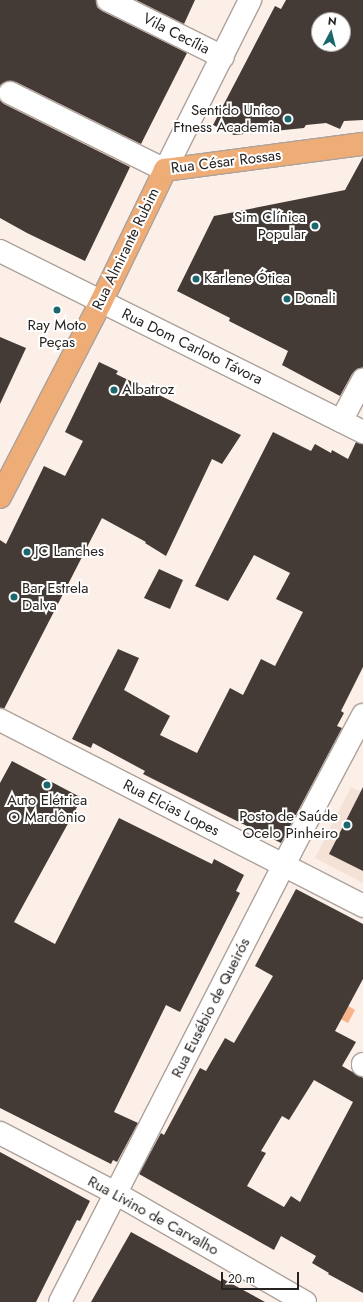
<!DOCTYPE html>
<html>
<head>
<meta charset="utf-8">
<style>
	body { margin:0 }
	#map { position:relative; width:363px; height:1302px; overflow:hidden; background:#fbefe8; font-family:Jost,sans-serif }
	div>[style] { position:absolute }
	.built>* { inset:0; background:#f5e2d6 }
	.water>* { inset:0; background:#f7b389 }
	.building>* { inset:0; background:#453b36 }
	.roads { filter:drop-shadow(1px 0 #ada29b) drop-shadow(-1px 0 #ada29b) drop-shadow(0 1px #ada29b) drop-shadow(0 -1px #ada29b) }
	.minor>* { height:22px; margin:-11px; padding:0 11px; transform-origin:11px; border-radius:11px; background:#fff }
	.major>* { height:22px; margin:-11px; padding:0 11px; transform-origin:11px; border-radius:11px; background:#eeac76 }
	.dots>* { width:11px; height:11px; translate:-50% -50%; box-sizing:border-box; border:2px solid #fff; border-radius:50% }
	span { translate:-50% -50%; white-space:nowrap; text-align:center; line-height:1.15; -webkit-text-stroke:4px #fff; paint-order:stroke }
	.street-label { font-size:15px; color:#272320 }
	.poi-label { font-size:15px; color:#272320 }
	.right { translate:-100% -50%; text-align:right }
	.left { translate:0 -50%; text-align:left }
	.north { position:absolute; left:311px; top:12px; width:40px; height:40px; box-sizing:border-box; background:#fff; border:1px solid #a9a7a6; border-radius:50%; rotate:7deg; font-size:11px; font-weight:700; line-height:16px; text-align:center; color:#272320 }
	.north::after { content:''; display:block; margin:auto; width:14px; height:18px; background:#1a676d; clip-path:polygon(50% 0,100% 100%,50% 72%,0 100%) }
	.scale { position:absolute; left:221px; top:1272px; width:78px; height:18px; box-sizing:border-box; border:2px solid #272320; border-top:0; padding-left:5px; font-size:12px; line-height:14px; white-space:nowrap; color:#272320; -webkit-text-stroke:3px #fff; paint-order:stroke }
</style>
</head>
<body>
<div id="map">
	<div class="built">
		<i style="clip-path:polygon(351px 787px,363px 793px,363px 883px,315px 858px)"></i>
	</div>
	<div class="water">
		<i style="clip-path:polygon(325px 992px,355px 1010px,348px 1023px,323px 1010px)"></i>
	</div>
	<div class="building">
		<i style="clip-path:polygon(0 0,96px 0,97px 7px,102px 11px,187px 53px,141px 144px,16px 82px,9px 81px,0 86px)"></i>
		<i style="clip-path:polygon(136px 0,195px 0,184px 24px)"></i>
		<i style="clip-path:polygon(evenodd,286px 0,363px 0,363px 120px,344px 121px,340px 129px,326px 123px,306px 125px,304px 128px,234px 135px,213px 125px,275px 6px,281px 9px,286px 0,319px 20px,343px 20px,343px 44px,319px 44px,319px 20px)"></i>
		<i style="clip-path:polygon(0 100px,4px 104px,130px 167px,85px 261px,27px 233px,0 218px)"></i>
		<i style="clip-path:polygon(363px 157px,363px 368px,357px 369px,352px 374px,340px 396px,282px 365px,288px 351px,229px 321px,230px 318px,177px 291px,214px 216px,345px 190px)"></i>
		<i style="clip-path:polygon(0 337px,26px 348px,0 404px)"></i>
		<i style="clip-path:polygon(99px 362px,118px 371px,116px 374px,241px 435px,222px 464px,212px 459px,166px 556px,145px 543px,146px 542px,102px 518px,4px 709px,0 708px,0 540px,6px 544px,44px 466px,65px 476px,83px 441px,65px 432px)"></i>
		<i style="clip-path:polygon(273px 432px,311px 451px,315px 444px,331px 453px,332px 450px,348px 459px,356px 442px,363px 444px,363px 667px,341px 711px,344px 713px,337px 726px,342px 728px,281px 843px,143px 774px,145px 771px,93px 743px,91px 748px,72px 739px,118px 649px,139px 658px,124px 690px,170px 716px,160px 735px,197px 753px,230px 688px,243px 695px,261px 659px,275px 666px,303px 612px,276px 599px,290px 573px,254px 555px,228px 601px,195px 586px)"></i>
		<i style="clip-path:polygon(159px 569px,183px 580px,170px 609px,144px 598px)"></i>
		<i style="clip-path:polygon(12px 761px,82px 798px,14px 922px,55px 944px,119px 818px,212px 864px,214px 859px,244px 875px,236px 891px,240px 893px,180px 1012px,166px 1005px,114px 1112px,138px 1123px,117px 1162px,113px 1160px,111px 1164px,0 1108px,0 783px)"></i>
		<i style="clip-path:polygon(363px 787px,363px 871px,329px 854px)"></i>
		<i style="clip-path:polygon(evenodd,296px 889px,363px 924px,363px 979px,335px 1031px,356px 1042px,342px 1066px,363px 1078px,363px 1293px,328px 1274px,329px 1273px,312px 1263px,316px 1256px,281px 1236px,274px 1250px,139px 1174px,161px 1133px,164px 1135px,200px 1068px,206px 1071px,225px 1038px,234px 1043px,273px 976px,255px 966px,296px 889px,314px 1080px,353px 1102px,300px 1202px,291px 1196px,284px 1207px,247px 1186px,266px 1153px,261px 1151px,282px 1116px,289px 1120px,314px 1080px)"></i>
		<i style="clip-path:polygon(0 1152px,90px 1201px,80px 1221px,77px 1220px,36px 1302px,0 1302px)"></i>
		<i style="clip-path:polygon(131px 1232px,222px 1282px,223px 1279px,265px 1302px,91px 1302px)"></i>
	</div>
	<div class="roads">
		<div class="minor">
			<i style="left:108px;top:0;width:128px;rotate:26.4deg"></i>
			<i style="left:10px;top:93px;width:173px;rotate:26.4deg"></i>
			<i style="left:165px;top:170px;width:190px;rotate:-63.4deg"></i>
			<i style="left:0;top:251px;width:406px;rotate:26.5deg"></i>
			<i style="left:341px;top:421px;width:47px;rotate:-61.8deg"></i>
			<i style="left:0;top:720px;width:408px;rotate:27.1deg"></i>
			<i style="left:363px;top:1065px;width:1px;rotate:-90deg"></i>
			<i style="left:0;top:1133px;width:132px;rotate:27.5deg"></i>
			<i style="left:117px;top:1194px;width:217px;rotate:29.9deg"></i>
			<i style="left:60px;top:1302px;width:507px;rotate:-62.88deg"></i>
			<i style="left:291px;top:851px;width:154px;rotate:-62.1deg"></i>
		</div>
		<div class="major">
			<i style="left:0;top:497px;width:220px;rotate:-62.6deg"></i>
			<i style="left:101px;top:302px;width:147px;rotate:-64.1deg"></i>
			<i style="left:165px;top:170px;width:200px;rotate:-7.5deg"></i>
		</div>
	</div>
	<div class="dots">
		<i style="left:288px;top:119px;background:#1a676d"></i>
		<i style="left:315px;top:226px;background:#1a676d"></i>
		<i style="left:196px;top:279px;background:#1a676d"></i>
		<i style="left:287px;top:299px;background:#1a676d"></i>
		<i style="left:57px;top:310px;background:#1a676d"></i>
		<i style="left:114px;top:390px;background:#1a676d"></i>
		<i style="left:27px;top:552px;background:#1a676d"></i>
		<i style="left:14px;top:597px;background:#1a676d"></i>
		<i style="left:47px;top:785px;background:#1a676d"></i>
		<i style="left:347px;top:825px;background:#1a676d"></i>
	</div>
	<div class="street-label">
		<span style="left:176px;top:34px;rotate:27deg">Vila Cecília</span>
		<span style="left:226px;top:162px;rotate:-7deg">Rua César Rossas</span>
		<span style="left:126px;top:249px;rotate:-64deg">Rua Almirante Rubim</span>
		<span style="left:192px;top:347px;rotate:26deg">Rua Dom Carloto Távora</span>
		<span style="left:171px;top:808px;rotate:27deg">Rua Elcias Lopes</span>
		<span style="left:211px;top:1008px;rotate:-63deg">Rua Eusébio de Queirós</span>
		<span style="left:153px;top:1216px;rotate:29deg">Rua Livino de Carvalho</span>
	</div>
	<div class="poi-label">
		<span class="right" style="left:280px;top:119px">Sentido Unico<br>Ftness Academia</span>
		<span class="right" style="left:306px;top:226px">Sim Clínica<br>Popular</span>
		<span class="left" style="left:204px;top:279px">Karlene Ótica</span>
		<span class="left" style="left:295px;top:299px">Donali</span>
		<span style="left:57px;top:334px">Ray Moto<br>Peças</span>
		<span class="left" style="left:122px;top:390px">Albatroz</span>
		<span class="left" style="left:35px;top:552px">JC Lanches</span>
		<span class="left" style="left:22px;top:597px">Bar Estrela<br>Dalva</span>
		<span style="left:47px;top:809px">Auto Elétrica<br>O Mardônio</span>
		<span class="right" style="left:338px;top:825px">Posto de Saúde<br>Ocelo Pinheiro</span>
	</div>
	<div class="north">N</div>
	<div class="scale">20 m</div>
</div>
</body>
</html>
